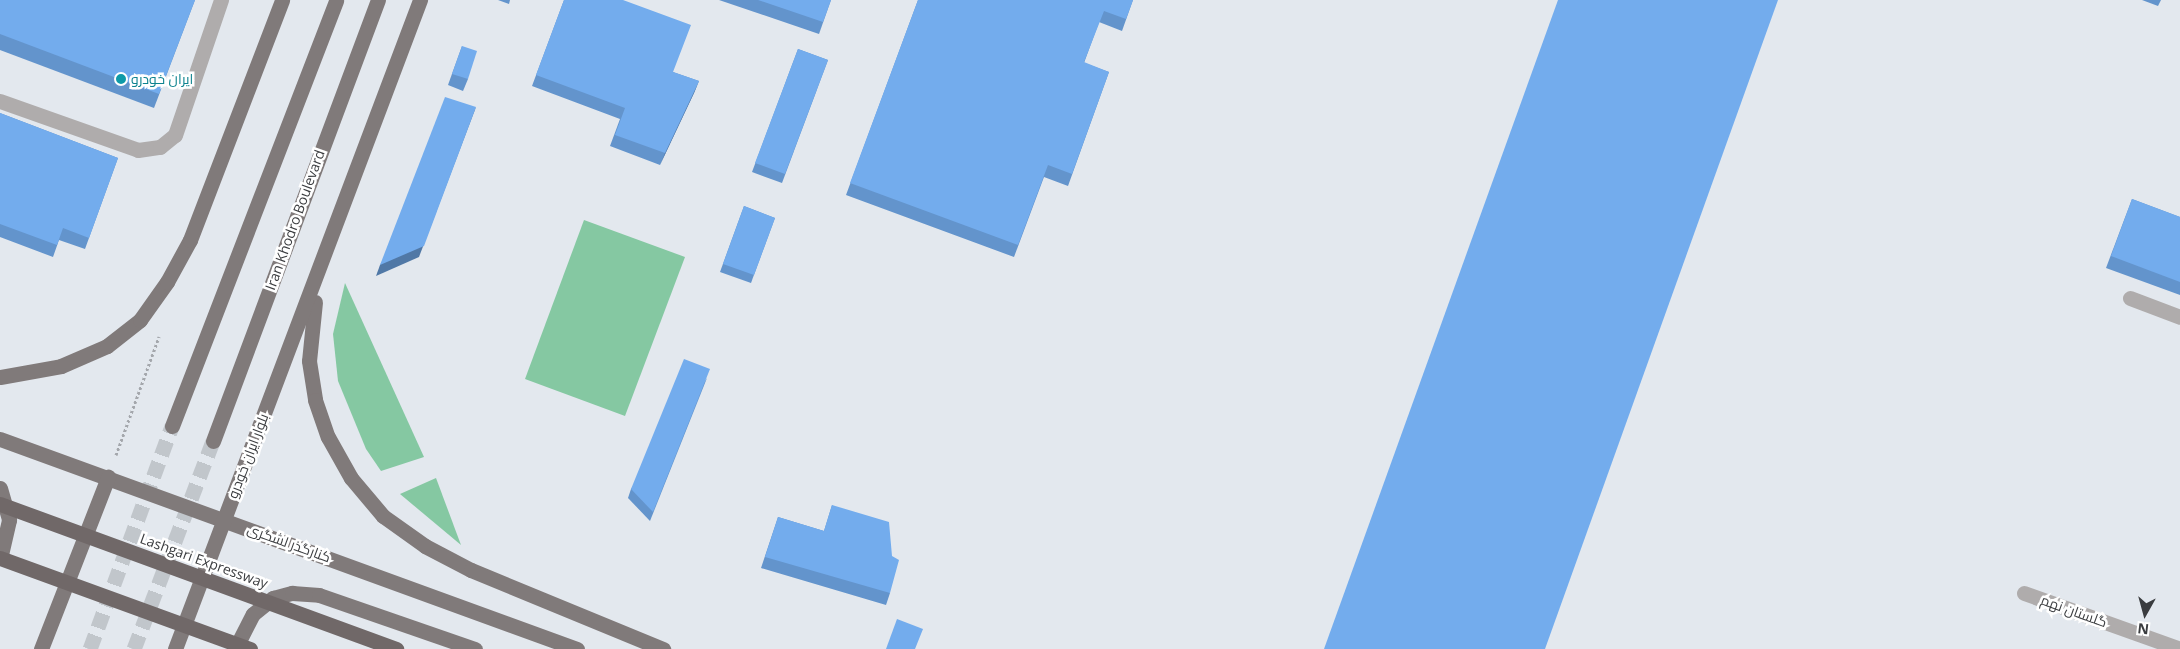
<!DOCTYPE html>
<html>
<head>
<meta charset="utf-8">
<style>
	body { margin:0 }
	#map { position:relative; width:2180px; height:649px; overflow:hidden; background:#e3e8ee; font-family:"Open Sans",Cairo,sans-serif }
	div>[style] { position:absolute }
	.green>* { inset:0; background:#85c8a2 }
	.major-tunnel>* { height:15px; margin-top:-7.5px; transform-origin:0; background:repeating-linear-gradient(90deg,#c1c6cb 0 15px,transparent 0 23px) }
	.path>* { height:3px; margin-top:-1.5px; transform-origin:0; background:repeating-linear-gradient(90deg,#a4a7ac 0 2.5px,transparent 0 5px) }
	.minor>* { height:15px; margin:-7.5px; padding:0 7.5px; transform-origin:7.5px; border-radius:7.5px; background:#afacac }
	.major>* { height:15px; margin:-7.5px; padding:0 7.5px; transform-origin:7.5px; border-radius:7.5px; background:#807a7a }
	.highway-bridge>* { height:15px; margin:-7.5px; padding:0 7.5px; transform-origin:7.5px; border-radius:7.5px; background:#706868 }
	.wall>* { inset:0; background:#6394cc }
	.shaded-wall>* { inset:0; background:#5078a6 }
	.building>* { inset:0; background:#73aced }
	.dots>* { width:14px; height:14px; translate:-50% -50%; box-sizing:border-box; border:2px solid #fff; border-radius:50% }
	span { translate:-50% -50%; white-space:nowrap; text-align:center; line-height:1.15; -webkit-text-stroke:5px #fff; paint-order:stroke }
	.culture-label { font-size:14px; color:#0d838f }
	.left { translate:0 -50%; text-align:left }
	.street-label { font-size:14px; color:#3a3c3f }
	.north { position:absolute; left:2120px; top:589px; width:50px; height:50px; -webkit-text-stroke:4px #fff; paint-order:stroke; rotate:187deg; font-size:14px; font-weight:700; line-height:20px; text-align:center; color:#3a3c3f }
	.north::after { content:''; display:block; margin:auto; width:18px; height:22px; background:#3a3c3f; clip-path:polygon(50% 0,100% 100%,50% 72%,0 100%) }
</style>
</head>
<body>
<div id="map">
	<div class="green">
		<i style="clip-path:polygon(584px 220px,685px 257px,625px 416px,525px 379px)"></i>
		<i style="clip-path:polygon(345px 283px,424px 457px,381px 471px,366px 449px,338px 381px,333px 334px)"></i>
		<i style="clip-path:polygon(436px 478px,461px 545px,400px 494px)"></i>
	</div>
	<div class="major-tunnel">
		<i style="left:90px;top:649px;width:238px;rotate:-69.8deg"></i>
		<i style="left:134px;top:649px;width:222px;rotate:-69.2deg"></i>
	</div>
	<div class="path">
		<i style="left:116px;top:455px;width:126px;rotate:-70deg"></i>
	</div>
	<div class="minor">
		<i style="left:0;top:101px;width:146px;rotate:19.5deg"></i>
		<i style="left:138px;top:150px;width:22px;rotate:-8deg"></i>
		<i style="left:160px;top:147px;width:19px;rotate:-39deg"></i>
		<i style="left:175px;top:135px;width:143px;rotate:-71.2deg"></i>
		<i style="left:2130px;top:298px;width:53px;rotate:20.8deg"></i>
		<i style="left:2024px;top:593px;width:166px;rotate:19.7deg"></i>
	</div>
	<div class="major">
		<i style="left:315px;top:302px;width:59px;rotate:95.8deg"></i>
		<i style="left:309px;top:361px;width:39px;rotate:81deg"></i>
		<i style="left:315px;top:400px;width:39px;rotate:71deg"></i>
		<i style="left:328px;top:437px;width:47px;rotate:60.7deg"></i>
		<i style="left:351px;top:478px;width:50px;rotate:49.9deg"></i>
		<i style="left:383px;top:516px;width:52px;rotate:35.5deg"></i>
		<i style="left:425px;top:546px;width:52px;rotate:27.6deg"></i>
		<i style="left:471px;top:570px;width:208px;rotate:22.4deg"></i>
		<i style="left:0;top:377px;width:62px;rotate:-10.2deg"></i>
		<i style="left:61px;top:366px;width:50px;rotate:-23.5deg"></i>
		<i style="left:107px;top:346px;width:42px;rotate:-38.2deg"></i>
		<i style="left:140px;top:320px;width:47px;rotate:-54.6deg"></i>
		<i style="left:167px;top:282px;width:48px;rotate:-61.3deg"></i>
		<i style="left:190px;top:240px;width:257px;rotate:-69deg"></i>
		<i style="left:172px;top:426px;width:456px;rotate:-68.9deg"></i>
		<i style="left:0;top:439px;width:614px;rotate:20deg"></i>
		<i style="left:213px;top:441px;width:471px;rotate:-69.5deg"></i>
		<i style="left:0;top:488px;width:33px;rotate:74deg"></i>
		<i style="left:9px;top:520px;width:39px;rotate:103deg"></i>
		<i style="left:41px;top:649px;width:185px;rotate:-68.7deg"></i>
		<i style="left:175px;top:649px;width:694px;rotate:-69.32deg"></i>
		<i style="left:235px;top:649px;width:39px;rotate:-63deg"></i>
		<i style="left:253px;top:614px;width:26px;rotate:-39deg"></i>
		<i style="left:273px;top:598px;width:20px;rotate:-15deg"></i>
		<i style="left:292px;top:593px;width:27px;rotate:4deg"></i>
		<i style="left:319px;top:595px;width:165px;rotate:19.1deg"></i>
	</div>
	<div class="highway-bridge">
		<i style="left:0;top:504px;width:422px;rotate:20.1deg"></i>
		<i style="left:0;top:558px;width:266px;rotate:20deg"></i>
	</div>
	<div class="wall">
		<i style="clip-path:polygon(0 0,195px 0,154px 108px,0 50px)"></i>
		<i style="clip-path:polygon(498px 0,510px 0,509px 4px)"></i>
		<i style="clip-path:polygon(564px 0,673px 72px,699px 81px,694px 93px,660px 165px,610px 146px,620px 119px,532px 86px)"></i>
		<i style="clip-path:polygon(719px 0,831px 0,819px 34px)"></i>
		<i style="clip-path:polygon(918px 0,1133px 0,1122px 31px,1099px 22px,1084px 63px,1109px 72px,1068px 186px,1044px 177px,1014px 257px,846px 195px)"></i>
		<i style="clip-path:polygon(2142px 0,2161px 0,2158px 6px)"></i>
		<i style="clip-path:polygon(462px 46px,468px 79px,463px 91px,448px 85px)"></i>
		<i style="clip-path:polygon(798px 49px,828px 60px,782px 183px,752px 172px)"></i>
		<i style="clip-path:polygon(0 113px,118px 158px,85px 249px,59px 240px,53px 257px,0 237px)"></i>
		<i style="clip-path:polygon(2132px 199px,2180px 217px,2180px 295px,2106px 268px)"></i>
		<i style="clip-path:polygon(744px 206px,775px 218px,751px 283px,720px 272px)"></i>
		<i style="clip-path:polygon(707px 378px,650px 521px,628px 498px,631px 489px)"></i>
		<i style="clip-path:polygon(832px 505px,890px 593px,886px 605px,761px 568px,778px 517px,824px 531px)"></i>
	</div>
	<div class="shaded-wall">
		<i style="clip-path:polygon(699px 81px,694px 93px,660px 165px,665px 153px)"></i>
		<i style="clip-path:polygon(476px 107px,419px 257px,376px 276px,380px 265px)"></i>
	</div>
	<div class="building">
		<i style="clip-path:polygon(0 0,195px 0,159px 94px,0 34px)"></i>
		<i style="clip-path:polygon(564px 0,623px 0,691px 25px,673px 72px,699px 81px,665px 153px,615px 135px,625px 108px,536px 75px)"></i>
		<i style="clip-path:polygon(758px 0,831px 0,823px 22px)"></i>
		<i style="clip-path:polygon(918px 0,1133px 0,1126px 19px,1104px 11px,1084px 62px,1109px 72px,1072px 174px,1048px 165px,1018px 245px,850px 183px)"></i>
		<i style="clip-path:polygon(1558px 0,1778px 0,1545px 649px,1324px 649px)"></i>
		<i style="clip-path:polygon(462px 46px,477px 51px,468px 79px,452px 74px)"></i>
		<i style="clip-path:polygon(798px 49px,828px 60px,785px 174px,755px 163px)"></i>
		<i style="clip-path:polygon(445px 97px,476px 107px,424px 246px,380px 265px)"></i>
		<i style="clip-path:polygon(0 113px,118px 158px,89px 238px,63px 228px,57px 245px,0 224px)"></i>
		<i style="clip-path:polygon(2132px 199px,2180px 217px,2180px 282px,2111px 256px)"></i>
		<i style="clip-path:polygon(744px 206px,775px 218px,754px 275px,723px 264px)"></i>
		<i style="clip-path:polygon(684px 359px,710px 369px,653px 512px,631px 489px)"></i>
		<i style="clip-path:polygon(832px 505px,889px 522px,892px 556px,899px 560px,890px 593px,765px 557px,778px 517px,824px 531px)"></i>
		<i style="clip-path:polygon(897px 619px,923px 629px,915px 649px,886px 649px)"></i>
	</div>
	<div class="dots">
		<i style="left:121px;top:79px;background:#0f9aa8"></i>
	</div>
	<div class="culture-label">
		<span class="left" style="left:131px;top:79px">ایران خودرو</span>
	</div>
	<div class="street-label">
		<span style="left:295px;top:220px;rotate:-70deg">Iran Khodro Boulevard</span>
		<span style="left:248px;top:456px;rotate:-69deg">بلوار ایران خودرو</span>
		<span style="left:289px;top:543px;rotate:20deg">کنارگذر لشگری</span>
		<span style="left:204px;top:561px;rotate:20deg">Lashgari Expressway</span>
		<span style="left:2074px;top:611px;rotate:20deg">گلستان نهم</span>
	</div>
	<div class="north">N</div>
</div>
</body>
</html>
